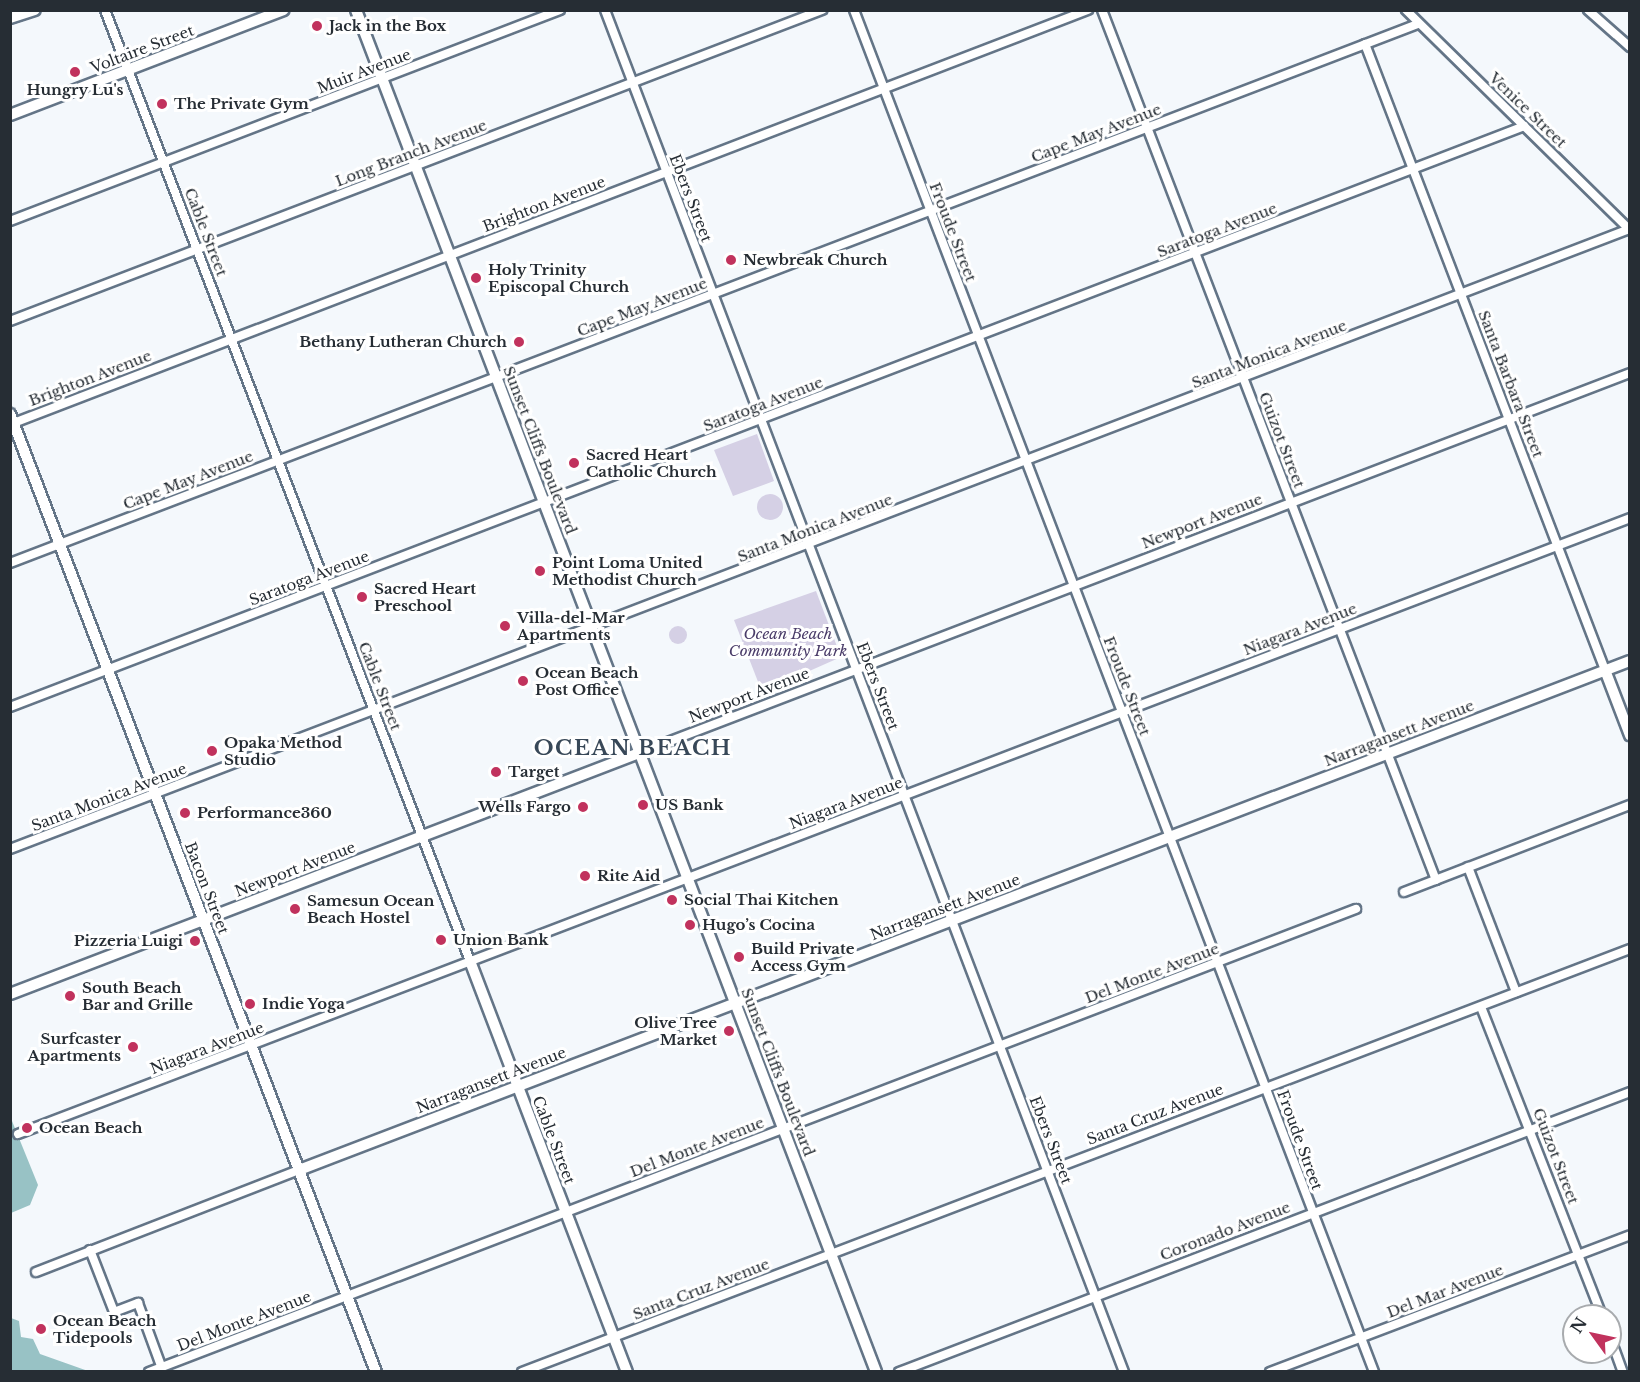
<!DOCTYPE html>
<html>
<head>
<meta charset="utf-8">
<style>
	body { margin:0 }
	#map { position:relative; width:1640px; height:1382px; overflow:hidden; background:#f4f8fc; font-family:"Libre Baskerville",serif }
	div>[style] { position:absolute }
	.green>* { inset:0; background:#d5d0e5 }
	.round { border-radius:50% }
	.water>* { inset:0; background:#98c2c5 }
	.roads { filter:drop-shadow(2px 0 #647587) drop-shadow(-2px 0 #647587) drop-shadow(0 2px #647587) drop-shadow(0 -2px #647587) }
	.street>* { height:8px; margin:-4px; padding:0 4px; transform-origin:4px; border-radius:4px; background:#fff }
	.secondary>* { height:10px; margin:-5px; padding:0 5px; transform-origin:5px; border-radius:5px; background:#fff }
	.dots>* { width:16px; height:16px; translate:-50% -50%; box-sizing:border-box; border:3px solid #fff; border-radius:50% }
	span { translate:-50% -50%; white-space:nowrap; text-align:center; line-height:1.15; -webkit-text-stroke:6px #fff; paint-order:stroke }
	.poi-label { font-size:15px; color:#262d34; font-weight:700 }
	.left { translate:0 -50%; text-align:left }
	.right { translate:-100% -50%; text-align:right }
	.street-label { font-size:15px; color:#262d34 }
	.park-label { font-size:15px; color:#4a3c69; font-style:italic }
	.district-label { font-size:21px; color:#384858; font-weight:700; letter-spacing:1.5px }
	.frame { position:absolute; inset:0; border:12px solid #262d34; pointer-events:none }
	.north { position:absolute; left:1562px; top:1304px; width:60px; height:60px; box-sizing:border-box; background:#fff; border:2px solid #a8abae; border-radius:50%; rotate:303deg; font-size:16px; font-weight:700; line-height:24px; text-align:center; color:#262d34 }
	.north::after { content:''; display:block; margin:auto; width:21px; height:27px; background:#c1325d; clip-path:polygon(50% 0,100% 100%,50% 72%,0 100%) }
</style>
</head>
<body>
<div id="map">
	<div class="green">
		<i style="clip-path:polygon(757px 434px,774px 481px,733px 496px,714px 450px)"></i>
		<i class="round" style="left:757px;top:494px;width:26px;height:26px"></i>
		<i style="clip-path:polygon(816px 591px,841px 657px,762px 692px,734px 620px)"></i>
		<i class="round" style="left:669px;top:626px;width:18px;height:18px"></i>
	</div>
	<div class="water">
		<i style="clip-path:polygon(10px 1116px,38px 1185px,30px 1205px,11px 1213px)"></i>
		<i style="clip-path:polygon(11px 1318px,19px 1321px,21px 1337px,33px 1339px,40px 1354px,88px 1371px,11px 1371px)"></i>
	</div>
	<div class="roads">
		<div class="street">
			<i style="left:105px;top:10px;width:1019px;rotate:69deg"></i>
			<i style="left:605px;top:10px;width:1458px;rotate:69.14deg"></i>
			<i style="left:854px;top:10px;width:1458px;rotate:69.1deg"></i>
			<i style="left:1102px;top:10px;width:932px;rotate:69deg"></i>
			<i style="left:1406px;top:10px;width:314px;rotate:44.5deg"></i>
			<i style="left:1588px;top:10px;width:56px;rotate:41.4deg"></i>
			<i style="left:1365px;top:44px;width:670px;rotate:69.02deg"></i>
			<i style="left:10px;top:221px;width:589px;rotate:-20.99deg"></i>
			<i style="left:10px;top:321px;width:870px;rotate:-20.96deg"></i>
			<i style="left:11px;top:424px;width:1154px;rotate:-21.03deg"></i>
			<i style="left:10px;top:563px;width:1508px;rotate:-20.95deg"></i>
			<i style="left:10px;top:707px;width:1622px;rotate:-20.99deg"></i>
			<i style="left:639px;top:753px;width:1061px;rotate:-20.98deg"></i>
			<i style="left:10px;top:849px;width:1734px;rotate:-20.95deg"></i>
			<i style="left:1468px;top:867px;width:134px;rotate:69deg"></i>
			<i style="left:1404px;top:892px;width:242px;rotate:-21.1deg"></i>
			<i style="left:1481px;top:1007px;width:332px;rotate:68.6deg"></i>
			<i style="left:18px;top:1134px;width:1726px;rotate:-20.91deg"></i>
			<i style="left:90px;top:1250px;width:66px;rotate:68.8deg"></i>
			<i style="left:114px;top:1312px;width:26px;rotate:-21deg"></i>
			<i style="left:138px;top:1303px;width:67px;rotate:69.9deg"></i>
			<i style="left:36px;top:1272px;width:282px;rotate:-21.2deg"></i>
			<i style="left:1610px;top:1337px;width:37px;rotate:70deg"></i>
			<i style="left:149px;top:1372px;width:1293px;rotate:-20.99deg"></i>
			<i style="left:522px;top:1372px;width:1186px;rotate:-20.9deg"></i>
			<i style="left:899px;top:1372px;width:783px;rotate:-20.96deg"></i>
			<i style="left:1270px;top:1372px;width:385px;rotate:-20.8deg"></i>
		</div>
		<div class="secondary">
			<i style="left:356px;top:10px;width:1458px;rotate:69.1deg"></i>
			<i style="left:10px;top:18px;width:26px;rotate:-18deg"></i>
			<i style="left:10px;top:115px;width:293px;rotate:-21deg"></i>
			<i style="left:10px;top:414px;width:1026px;rotate:69.09deg"></i>
			<i style="left:1605px;top:670px;width:70px;rotate:69deg"></i>
			<i style="left:470px;top:961px;width:440px;rotate:69.1deg"></i>
			<i style="left:10px;top:994px;width:674px;rotate:-20.96deg"></i>
			<i style="left:299px;top:1170px;width:1425px;rotate:-20.93deg"></i>
		</div>
	</div>
	<div class="dots">
		<i style="left:317px;top:26px;background:#c1325d"></i>
		<i style="left:75px;top:72px;background:#c1325d"></i>
		<i style="left:162px;top:104px;background:#c1325d"></i>
		<i style="left:731px;top:260px;background:#c1325d"></i>
		<i style="left:476px;top:278px;background:#c1325d"></i>
		<i style="left:519px;top:342px;background:#c1325d"></i>
		<i style="left:574px;top:463px;background:#c1325d"></i>
		<i style="left:540px;top:571px;background:#c1325d"></i>
		<i style="left:362px;top:597px;background:#c1325d"></i>
		<i style="left:505px;top:626px;background:#c1325d"></i>
		<i style="left:523px;top:681px;background:#c1325d"></i>
		<i style="left:212px;top:751px;background:#c1325d"></i>
		<i style="left:496px;top:772px;background:#c1325d"></i>
		<i style="left:643px;top:805px;background:#c1325d"></i>
		<i style="left:583px;top:807px;background:#c1325d"></i>
		<i style="left:185px;top:813px;background:#c1325d"></i>
		<i style="left:585px;top:876px;background:#c1325d"></i>
		<i style="left:672px;top:900px;background:#c1325d"></i>
		<i style="left:295px;top:909px;background:#c1325d"></i>
		<i style="left:690px;top:925px;background:#c1325d"></i>
		<i style="left:441px;top:940px;background:#c1325d"></i>
		<i style="left:195px;top:941px;background:#c1325d"></i>
		<i style="left:739px;top:957px;background:#c1325d"></i>
		<i style="left:70px;top:996px;background:#c1325d"></i>
		<i style="left:250px;top:1004px;background:#c1325d"></i>
		<i style="left:729px;top:1031px;background:#c1325d"></i>
		<i style="left:133px;top:1047px;background:#c1325d"></i>
		<i style="left:27px;top:1128px;background:#c1325d"></i>
		<i style="left:41px;top:1329px;background:#c1325d"></i>
	</div>
	<div class="poi-label">
		<span class="left" style="left:329px;top:26px">Jack in the Box</span>
		<span style="left:75px;top:90px">Hungry Lu's</span>
		<span class="left" style="left:174px;top:104px">The Private Gym</span>
		<span class="left" style="left:743px;top:260px">Newbreak Church</span>
		<span class="left" style="left:488px;top:278px">Holy Trinity<br>Episcopal Church</span>
		<span class="right" style="left:507px;top:342px">Bethany Lutheran Church</span>
		<span class="left" style="left:586px;top:463px">Sacred Heart<br>Catholic Church</span>
		<span class="left" style="left:552px;top:571px">Point Loma United<br>Methodist Church</span>
		<span class="left" style="left:374px;top:597px">Sacred Heart<br>Preschool</span>
		<span class="left" style="left:517px;top:626px">Villa-del-Mar<br>Apartments</span>
		<span class="left" style="left:535px;top:681px">Ocean Beach<br>Post Office</span>
		<span class="left" style="left:224px;top:751px">Opaka Method<br>Studio</span>
		<span class="left" style="left:508px;top:772px">Target</span>
		<span class="left" style="left:655px;top:805px">US Bank</span>
		<span class="right" style="left:571px;top:807px">Wells Fargo</span>
		<span class="left" style="left:197px;top:813px">Performance360</span>
		<span class="left" style="left:597px;top:876px">Rite Aid</span>
		<span class="left" style="left:307px;top:909px">Samesun Ocean<br>Beach Hostel</span>
		<span class="left" style="left:684px;top:900px">Social Thai Kitchen</span>
		<span class="left" style="left:702px;top:925px">Hugo’s Cocina</span>
		<span class="left" style="left:453px;top:940px">Union Bank</span>
		<span class="right" style="left:183px;top:941px">Pizzeria Luigi</span>
		<span class="left" style="left:751px;top:957px">Build Private<br>Access Gym</span>
		<span class="left" style="left:82px;top:996px">South Beach<br>Bar and Grille</span>
		<span class="left" style="left:262px;top:1004px">Indie Yoga</span>
		<span class="right" style="left:717px;top:1031px">Olive Tree<br>Market</span>
		<span class="right" style="left:121px;top:1047px">Surfcaster<br>Apartments</span>
		<span class="left" style="left:39px;top:1128px">Ocean Beach</span>
		<span class="left" style="left:53px;top:1329px">Ocean Beach<br>Tidepools</span>
	</div>
	<div class="street-label">
		<span style="left:142px;top:49px;rotate:-21deg">Voltaire Street</span>
		<span style="left:364px;top:71px;rotate:-21deg">Muir Avenue</span>
		<span style="left:1528px;top:110px;rotate:44deg">Venice Street</span>
		<span style="left:1096px;top:133px;rotate:-21deg">Cape May Avenue</span>
		<span style="left:411px;top:153px;rotate:-21deg">Long Branch Avenue</span>
		<span style="left:691px;top:198px;rotate:69deg">Ebers Street</span>
		<span style="left:544px;top:204px;rotate:-21deg">Brighton Avenue</span>
		<span style="left:1217px;top:230px;rotate:-21deg">Saratoga Avenue</span>
		<span style="left:206px;top:232px;rotate:69deg">Cable Street</span>
		<span style="left:953px;top:232px;rotate:69deg">Froude Street</span>
		<span style="left:642px;top:307px;rotate:-21deg">Cape May Avenue</span>
		<span style="left:1269px;top:354px;rotate:-21deg">Santa Monica Avenue</span>
		<span style="left:90px;top:378px;rotate:-21deg">Brighton Avenue</span>
		<span style="left:1511px;top:384px;rotate:69deg">Santa Barbara Street</span>
		<span style="left:763px;top:404px;rotate:-21deg">Saratoga Avenue</span>
		<span style="left:1282px;top:440px;rotate:69deg">Guizot Street</span>
		<span style="left:540px;top:450px;rotate:69deg">Sunset Cliffs Boulevard</span>
		<span style="left:188px;top:480px;rotate:-21deg">Cape May Avenue</span>
		<span style="left:1202px;top:521px;rotate:-21deg">Newport Avenue</span>
		<span style="left:815px;top:528px;rotate:-21deg">Santa Monica Avenue</span>
		<span style="left:309px;top:578px;rotate:-21deg">Saratoga Avenue</span>
		<span style="left:1300px;top:629px;rotate:-21deg">Niagara Avenue</span>
		<span style="left:380px;top:686px;rotate:69deg">Cable Street</span>
		<span style="left:878px;top:686px;rotate:69deg">Ebers Street</span>
		<span style="left:1127px;top:686px;rotate:69deg">Froude Street</span>
		<span style="left:749px;top:695px;rotate:-21deg">Newport Avenue</span>
		<span style="left:1399px;top:733px;rotate:-21deg">Narragansett Avenue</span>
		<span style="left:109px;top:797px;rotate:-21deg">Santa Monica Avenue</span>
		<span style="left:846px;top:803px;rotate:-21deg">Niagara Avenue</span>
		<span style="left:295px;top:869px;rotate:-21deg">Newport Avenue</span>
		<span style="left:207px;top:888px;rotate:69deg">Bacon Street</span>
		<span style="left:945px;top:907px;rotate:-21deg">Narragansett Avenue</span>
		<span style="left:1152px;top:973px;rotate:-21deg">Del Monte Avenue</span>
		<span style="left:207px;top:1048px;rotate:-21deg">Niagara Avenue</span>
		<span style="left:778px;top:1072px;rotate:69deg">Sunset Cliffs Boulevard</span>
		<span style="left:491px;top:1080px;rotate:-21deg">Narragansett Avenue</span>
		<span style="left:1155px;top:1114px;rotate:-21deg">Santa Cruz Avenue</span>
		<span style="left:554px;top:1140px;rotate:69deg">Cable Street</span>
		<span style="left:1051px;top:1140px;rotate:69deg">Ebers Street</span>
		<span style="left:1300px;top:1140px;rotate:70deg">Froude Street</span>
		<span style="left:697px;top:1147px;rotate:-21deg">Del Monte Avenue</span>
		<span style="left:1556px;top:1156px;rotate:69deg">Guizot Street</span>
		<span style="left:1225px;top:1231px;rotate:-21deg">Coronado Avenue</span>
		<span style="left:701px;top:1289px;rotate:-21deg">Santa Cruz Avenue</span>
		<span style="left:1445px;top:1291px;rotate:-21deg">Del Mar Avenue</span>
		<span style="left:244px;top:1321px;rotate:-21deg">Del Monte Avenue</span>
	</div>
	<div class="park-label">
		<span style="left:788px;top:642px">Ocean Beach<br>Community Park</span>
	</div>
	<div class="district-label">
		<span style="left:633px;top:748px">OCEAN BEACH</span>
	</div>
	<div class="frame"></div>
	<div class="north">N</div>
</div>
</body>
</html>
